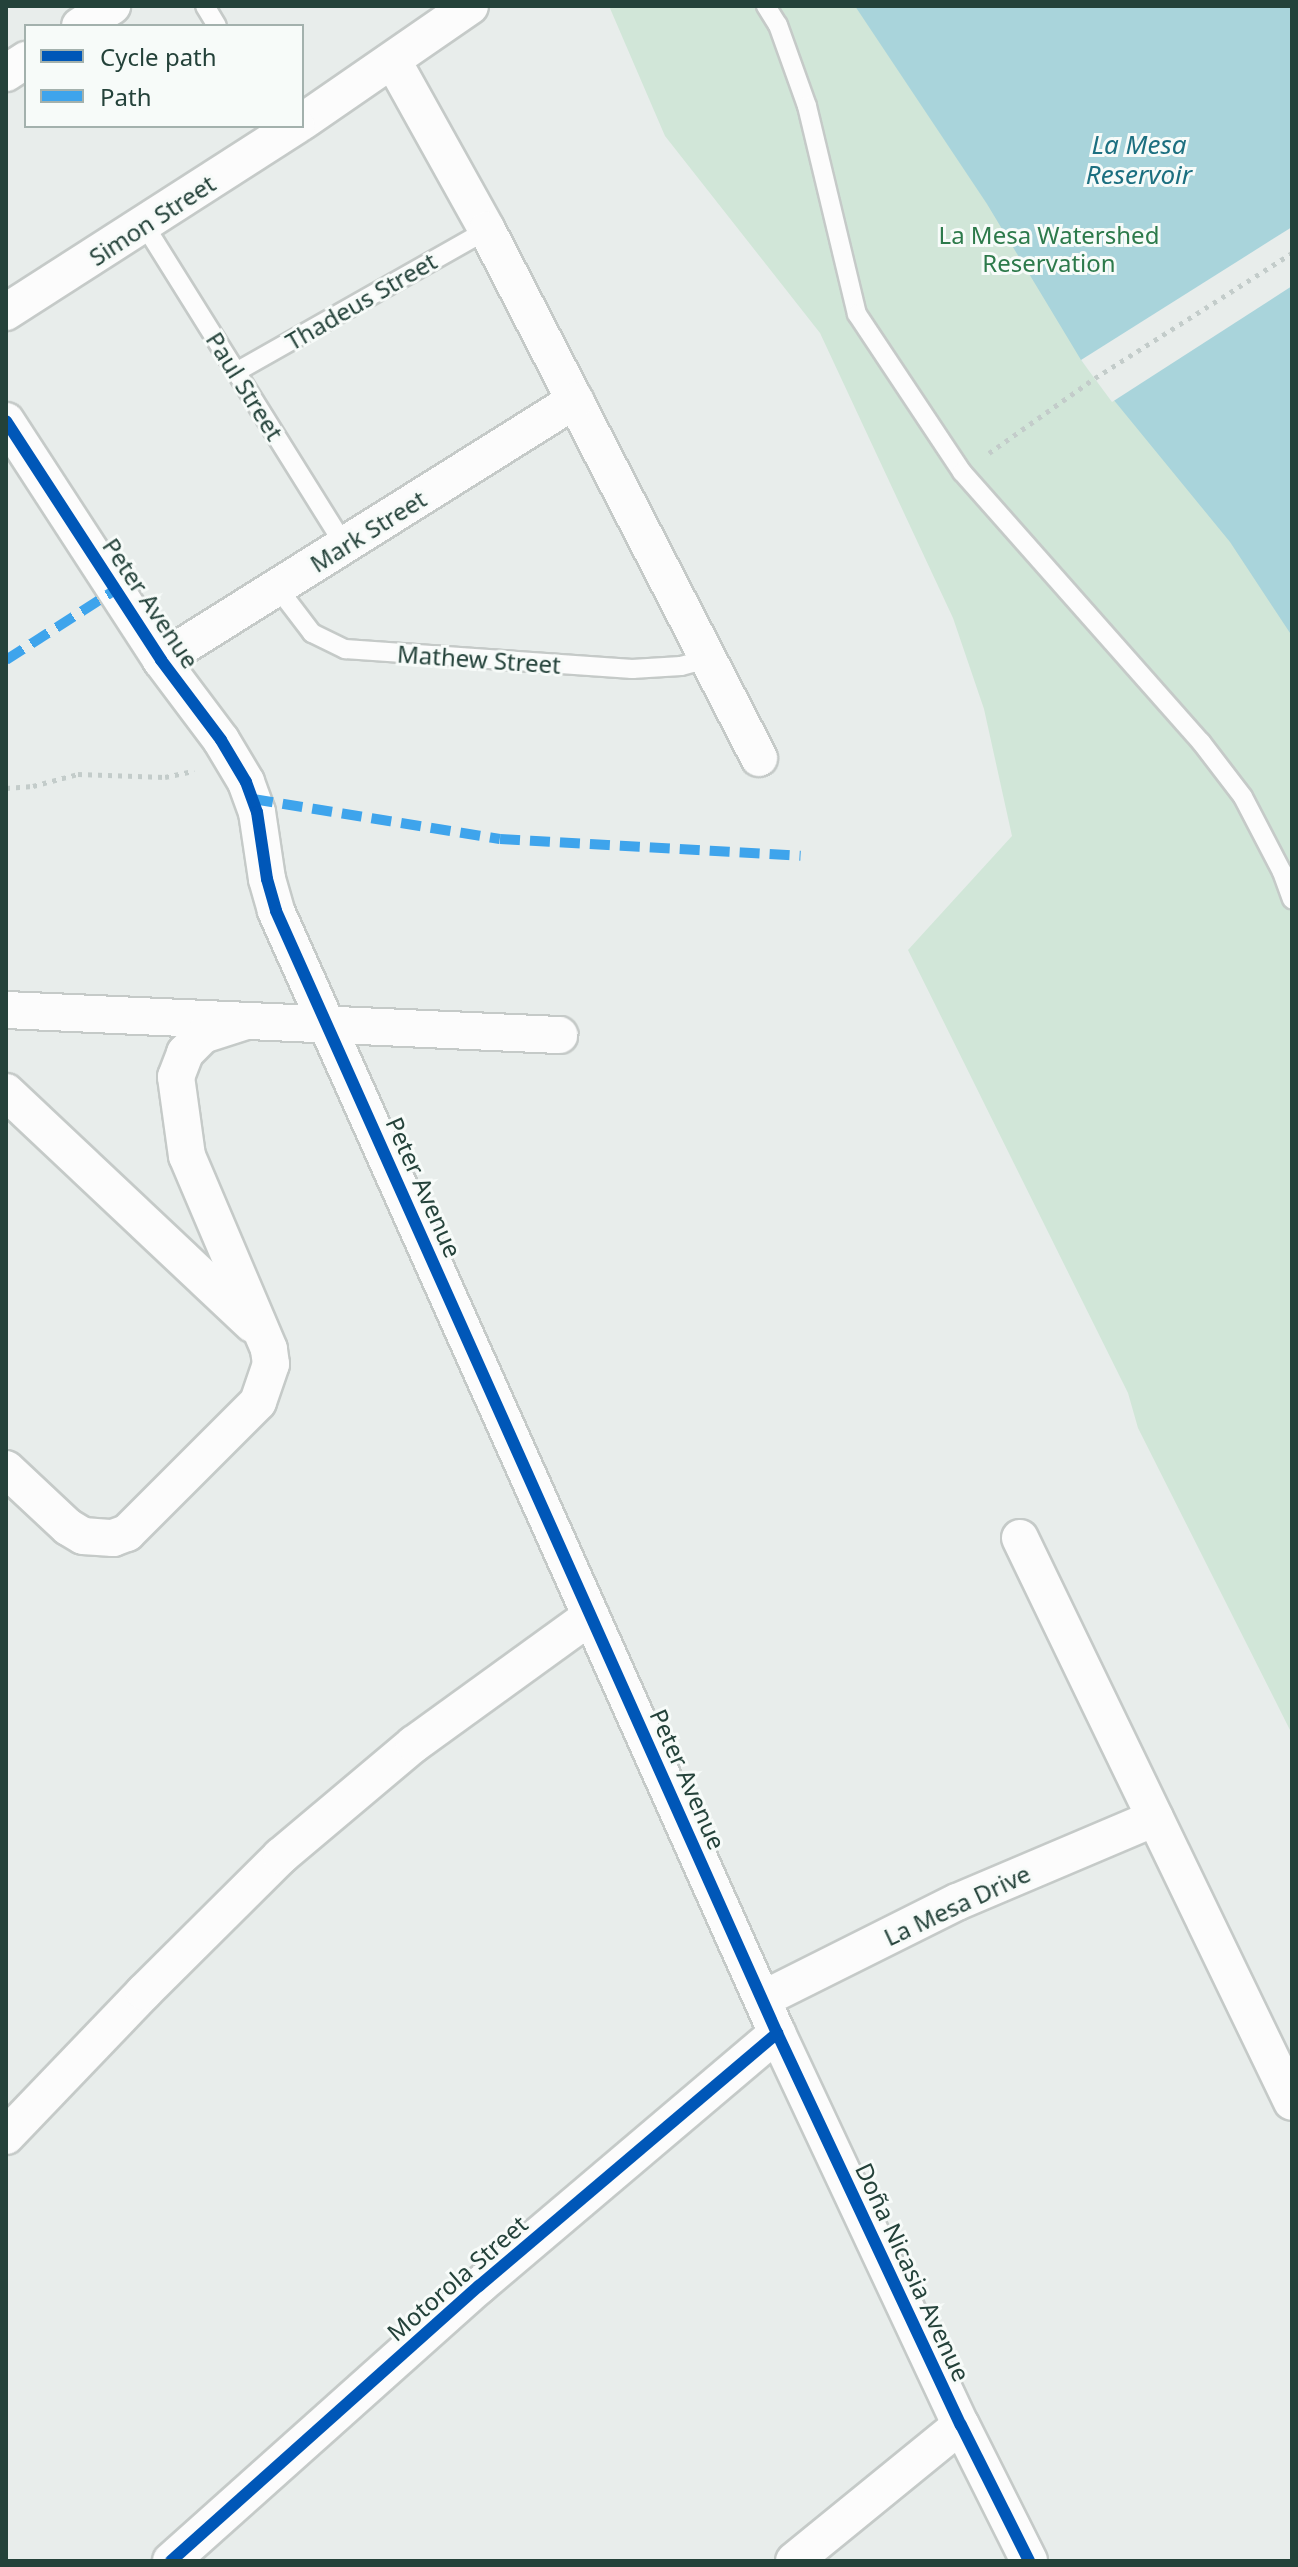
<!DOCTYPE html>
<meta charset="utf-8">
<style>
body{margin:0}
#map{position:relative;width:1298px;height:2567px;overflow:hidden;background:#e8edeb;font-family:"Noto Sans",sans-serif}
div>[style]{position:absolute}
.green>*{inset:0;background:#d1e6d8}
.water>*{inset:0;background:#a9d4db}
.pier>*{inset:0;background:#e8edeb}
.path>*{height:5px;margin-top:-2.5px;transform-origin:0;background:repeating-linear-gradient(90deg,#c3ccca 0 4px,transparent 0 10px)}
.roads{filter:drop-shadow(2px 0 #c5cac8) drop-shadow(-2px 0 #c5cac8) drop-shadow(0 2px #c5cac8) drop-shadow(0 -2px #c5cac8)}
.service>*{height:18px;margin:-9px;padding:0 9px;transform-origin:9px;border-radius:9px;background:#fcfcfc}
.minor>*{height:36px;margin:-18px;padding:0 18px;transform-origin:18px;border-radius:18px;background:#fcfcfc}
.quiet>*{height:10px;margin-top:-5px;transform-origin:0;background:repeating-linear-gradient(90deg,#3ea4ec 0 20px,transparent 0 30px)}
.cycleway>*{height:12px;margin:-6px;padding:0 6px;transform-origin:6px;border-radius:6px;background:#0057b8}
span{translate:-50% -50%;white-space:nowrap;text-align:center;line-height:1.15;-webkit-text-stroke:6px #f7fbf9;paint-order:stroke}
.street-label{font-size:24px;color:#24423a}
.park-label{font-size:24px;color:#2d7a4b}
.water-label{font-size:26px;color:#1c6f80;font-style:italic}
.frame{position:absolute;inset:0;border:8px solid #24423a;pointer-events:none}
.legend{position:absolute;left:24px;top:24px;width:280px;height:104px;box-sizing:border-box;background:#f7fbf9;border:2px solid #a3b1ad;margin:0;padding:10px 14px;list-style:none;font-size:24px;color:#24423a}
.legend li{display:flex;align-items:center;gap:16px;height:40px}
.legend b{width:40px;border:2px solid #a3b1ad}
</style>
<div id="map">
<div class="green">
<div style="clip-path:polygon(609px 6px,1292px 6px,1292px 1734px,1138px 1428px,1128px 1393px,908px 950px,1012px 836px,984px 709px,953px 618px,820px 333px,665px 136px)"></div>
</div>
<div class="water">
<div style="clip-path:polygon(855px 6px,1292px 6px,1292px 636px,1230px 542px,1081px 360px,987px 204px)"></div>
</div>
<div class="pier">
<div style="clip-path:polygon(1292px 227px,1292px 286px,1112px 402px,1081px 360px)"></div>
</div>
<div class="path">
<div style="left:989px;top:453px;width:130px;rotate:-35.3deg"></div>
<div style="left:1095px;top:378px;width:233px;rotate:-32.4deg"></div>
<div style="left:6px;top:788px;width:27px;rotate:-4deg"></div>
<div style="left:33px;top:786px;width:47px;rotate:-14.9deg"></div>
<div style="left:78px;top:774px;width:87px;rotate:2deg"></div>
<div style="left:165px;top:777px;width:30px;rotate:-12deg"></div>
</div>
<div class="roads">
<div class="service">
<div style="left:205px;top:6px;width:23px;rotate:59deg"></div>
<div style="left:766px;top:6px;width:22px;rotate:58deg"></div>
<div style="left:778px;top:25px;width:86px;rotate:70.3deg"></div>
<div style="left:807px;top:106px;width:214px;rotate:76.5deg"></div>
<div style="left:857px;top:314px;width:190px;rotate:56.4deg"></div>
<div style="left:962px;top:472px;width:361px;rotate:48.5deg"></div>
<div style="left:1201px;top:742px;width:69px;rotate:52.6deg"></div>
<div style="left:1243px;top:797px;width:85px;rotate:62.5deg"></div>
<div style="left:1282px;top:872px;width:29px;rotate:70deg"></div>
<div style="left:145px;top:226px;width:377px;rotate:58deg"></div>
<div style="left:236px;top:372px;width:288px;rotate:-29.5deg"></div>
<div style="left:277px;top:587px;width:58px;rotate:52.7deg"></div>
<div style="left:312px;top:633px;width:37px;rotate:26deg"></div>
<div style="left:345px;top:649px;width:288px;rotate:4deg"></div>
<div style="left:632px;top:669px;width:49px;rotate:-3.5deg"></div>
<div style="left:681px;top:666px;width:27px;rotate:-15deg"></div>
</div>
<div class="minor">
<div style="left:80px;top:26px;width:38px;rotate:-32deg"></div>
<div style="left:393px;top:61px;width:193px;rotate:60.9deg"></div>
<div style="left:487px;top:230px;width:594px;rotate:62.74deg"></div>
<div style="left:6px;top:73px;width:24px;rotate:-33deg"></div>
<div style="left:302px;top:122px;width:204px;rotate:-34.6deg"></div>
<div style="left:6px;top:312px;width:345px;rotate:-32.7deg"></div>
<div style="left:6px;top:421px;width:285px;rotate:57deg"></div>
<div style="left:161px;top:660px;width:100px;rotate:53.1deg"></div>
<div style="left:221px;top:740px;width:49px;rotate:59.2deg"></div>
<div style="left:246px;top:782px;width:32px;rotate:70deg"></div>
<div style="left:257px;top:812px;width:68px;rotate:81.5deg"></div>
<div style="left:267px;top:879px;width:33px;rotate:74deg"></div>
<div style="left:276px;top:911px;width:1229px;rotate:65.94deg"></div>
<div style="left:777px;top:2033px;width:433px;rotate:64.9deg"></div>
<div style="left:961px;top:2425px;width:152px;rotate:63.4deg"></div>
<div style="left:161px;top:660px;width:489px;rotate:-32.1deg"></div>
<div style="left:6px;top:1010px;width:554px;rotate:2.59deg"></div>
<div style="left:6px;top:1092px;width:338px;rotate:43.3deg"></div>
<div style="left:6px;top:1469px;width:85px;rotate:43.1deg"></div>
<div style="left:68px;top:1527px;width:17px;rotate:31deg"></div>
<div style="left:83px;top:1536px;width:30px;rotate:4deg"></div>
<div style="left:113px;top:1538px;width:15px;rotate:-20deg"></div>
<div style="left:127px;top:1533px;width:185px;rotate:-45deg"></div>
<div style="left:258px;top:1402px;width:40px;rotate:-71.1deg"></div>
<div style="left:271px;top:1364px;width:15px;rotate:-98deg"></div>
<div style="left:269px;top:1349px;width:210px;rotate:-113deg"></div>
<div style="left:187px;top:1156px;width:80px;rotate:-97.9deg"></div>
<div style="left:176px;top:1077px;width:26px;rotate:-69deg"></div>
<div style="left:185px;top:1053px;width:25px;rotate:-45deg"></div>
<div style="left:203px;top:1035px;width:45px;rotate:-18deg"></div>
<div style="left:1020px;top:1538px;width:626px;rotate:64.25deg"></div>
<div style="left:763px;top:1999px;width:217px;rotate:-26.6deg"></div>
<div style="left:957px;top:1902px;width:215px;rotate:-23deg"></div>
<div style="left:6px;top:2136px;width:199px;rotate:-46.2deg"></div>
<div style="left:144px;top:1992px;width:193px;rotate:-44.8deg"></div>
<div style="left:281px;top:1856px;width:174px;rotate:-40.1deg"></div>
<div style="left:414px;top:1744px;width:218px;rotate:-35.9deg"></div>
<div style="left:171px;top:2561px;width:413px;rotate:-41.8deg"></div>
<div style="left:479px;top:2286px;width:391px;rotate:-40.3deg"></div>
<div style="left:794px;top:2561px;width:215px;rotate:-39.2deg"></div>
</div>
</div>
<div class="quiet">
<div style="left:6px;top:660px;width:130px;rotate:-32.7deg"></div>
<div style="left:253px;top:799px;width:250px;rotate:9.2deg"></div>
<div style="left:500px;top:839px;width:301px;rotate:3.2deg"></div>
</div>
<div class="cycleway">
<div style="left:6px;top:421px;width:285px;rotate:57deg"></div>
<div style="left:161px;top:660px;width:100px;rotate:53.1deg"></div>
<div style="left:221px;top:740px;width:49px;rotate:59.2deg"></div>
<div style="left:246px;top:782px;width:32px;rotate:70deg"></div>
<div style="left:257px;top:812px;width:68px;rotate:81.5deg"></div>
<div style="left:267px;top:879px;width:33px;rotate:74deg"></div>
<div style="left:276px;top:911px;width:1229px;rotate:65.94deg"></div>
<div style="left:777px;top:2033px;width:433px;rotate:64.9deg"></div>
<div style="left:961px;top:2425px;width:152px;rotate:63.4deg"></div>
<div style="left:171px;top:2561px;width:413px;rotate:-41.8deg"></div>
<div style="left:479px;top:2286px;width:391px;rotate:-40.3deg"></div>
</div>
<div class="street-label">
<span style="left:152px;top:220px;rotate:-33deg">Simon Street</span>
<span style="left:361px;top:301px;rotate:-30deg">Thadeus Street</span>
<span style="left:245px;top:386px;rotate:58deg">Paul Street</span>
<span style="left:368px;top:531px;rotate:-32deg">Mark Street</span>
<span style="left:151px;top:603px;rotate:56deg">Peter Avenue</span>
<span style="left:479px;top:659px;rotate:4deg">Mathew Street</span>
<span style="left:424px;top:1187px;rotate:66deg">Peter Avenue</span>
<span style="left:688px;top:1779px;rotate:66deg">Peter Avenue</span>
<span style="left:957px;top:1905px;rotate:-25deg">La Mesa Drive</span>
<span style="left:913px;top:2272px;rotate:65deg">Doña Nicasia Avenue</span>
<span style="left:457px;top:2278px;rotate:-41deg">Motorola Street</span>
</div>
<div class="park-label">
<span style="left:1049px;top:249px">La Mesa Watershed<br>Reservation</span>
</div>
<div class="water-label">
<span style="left:1139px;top:160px">La Mesa<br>Reservoir</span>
</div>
<div class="frame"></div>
<ul class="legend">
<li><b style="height:10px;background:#0057b8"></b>Cycle path</li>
<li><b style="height:10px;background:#3ea4ec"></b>Path</li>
</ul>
</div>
